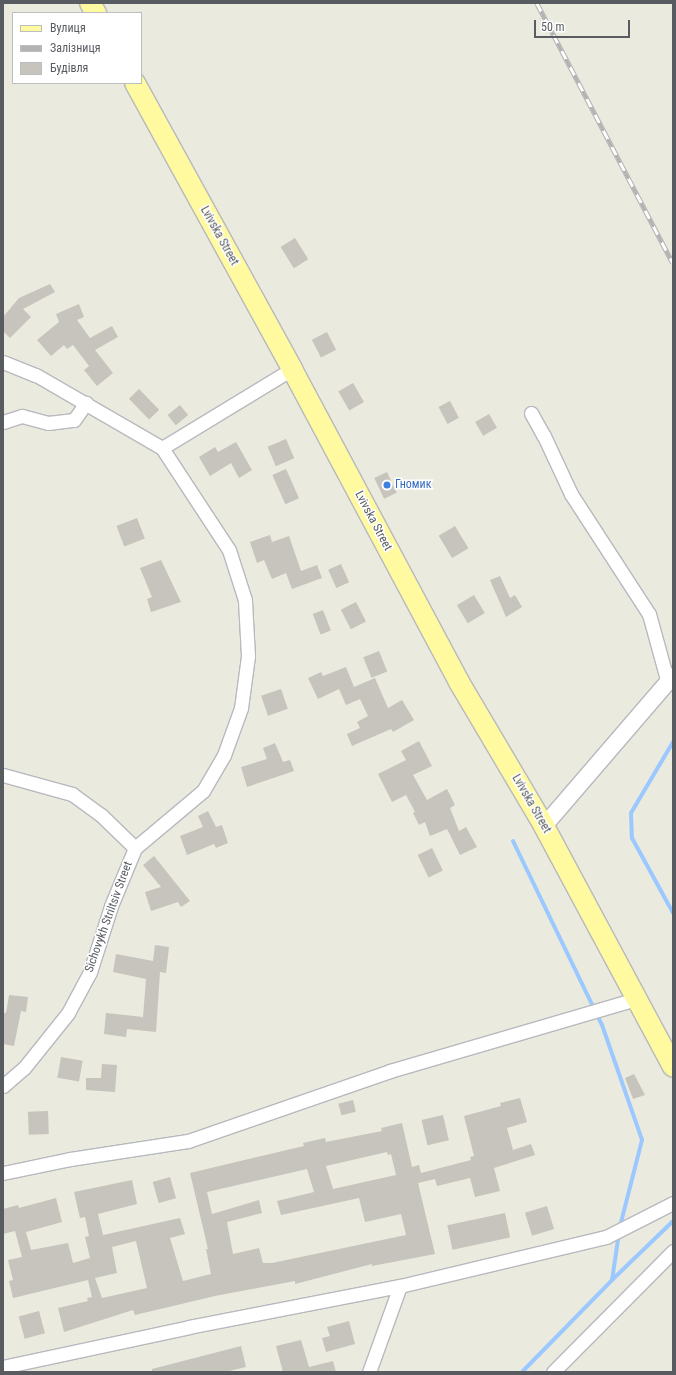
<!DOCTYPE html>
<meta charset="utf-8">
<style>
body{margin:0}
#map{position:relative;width:676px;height:1375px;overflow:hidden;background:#ebeade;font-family:"Roboto Condensed",sans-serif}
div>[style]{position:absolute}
.stream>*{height:4px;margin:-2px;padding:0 2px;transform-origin:2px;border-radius:2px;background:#9bc9ff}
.building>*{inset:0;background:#c6c4bc;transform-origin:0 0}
.roads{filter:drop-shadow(1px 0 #b7b9be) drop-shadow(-1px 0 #b7b9be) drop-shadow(0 1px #b7b9be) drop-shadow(0 -1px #b7b9be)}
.minor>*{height:13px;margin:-6.5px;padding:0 6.5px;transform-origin:6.5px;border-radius:6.5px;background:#fff}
.tertiary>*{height:16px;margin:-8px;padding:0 8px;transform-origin:8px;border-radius:8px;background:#fff}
.primary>*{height:20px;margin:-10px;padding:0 10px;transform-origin:10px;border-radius:10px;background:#fffaa0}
.rail>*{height:4.5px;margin-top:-2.25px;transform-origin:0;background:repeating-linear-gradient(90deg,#fff 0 9px,#b2b3b3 0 18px);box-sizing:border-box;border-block:1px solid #b2b3b3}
.dots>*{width:11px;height:11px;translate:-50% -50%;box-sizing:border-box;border:2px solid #fff;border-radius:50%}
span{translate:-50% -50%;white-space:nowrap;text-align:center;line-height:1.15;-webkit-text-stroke:3px #fff;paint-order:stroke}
.street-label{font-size:12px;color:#585b60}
.shop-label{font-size:12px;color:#366cbe}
.left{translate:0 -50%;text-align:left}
.frame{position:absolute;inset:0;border:4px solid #585b60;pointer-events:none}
.legend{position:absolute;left:12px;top:12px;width:130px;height:72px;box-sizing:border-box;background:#fff;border:1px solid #bcbdbf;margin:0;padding:5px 7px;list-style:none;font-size:12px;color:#585b60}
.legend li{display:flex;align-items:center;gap:8px;height:20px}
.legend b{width:20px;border:1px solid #bcbdbf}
.scale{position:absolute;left:534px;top:20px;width:96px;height:18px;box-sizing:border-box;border:2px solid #585b60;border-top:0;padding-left:5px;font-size:12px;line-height:14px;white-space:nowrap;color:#585b60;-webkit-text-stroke:3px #fff;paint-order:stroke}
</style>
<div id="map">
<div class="stream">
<div style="left:673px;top:742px;width:82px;rotate:120.6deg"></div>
<div style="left:631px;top:813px;width:25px;rotate:88deg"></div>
<div style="left:632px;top:838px;width:85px;rotate:61.3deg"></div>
<div style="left:513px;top:841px;width:204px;rotate:64.2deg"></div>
<div style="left:602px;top:1025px;width:122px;rotate:70.8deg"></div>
<div style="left:642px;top:1140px;width:89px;rotate:104.3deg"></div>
<div style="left:612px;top:1280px;width:85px;rotate:-44deg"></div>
<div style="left:522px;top:1372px;width:129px;rotate:-45.6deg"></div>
<div style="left:612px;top:1280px;width:48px;rotate:-81.5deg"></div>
</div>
<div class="building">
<div style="left:295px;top:238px;width:25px;height:17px;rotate:58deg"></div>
<div style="clip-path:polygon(50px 284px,55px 292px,23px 309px,31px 317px,10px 338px,3px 331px,3px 317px,19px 298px)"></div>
<div style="clip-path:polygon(79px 304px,84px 317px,77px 320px,90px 338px,112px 326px,118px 337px,95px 350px,113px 373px,97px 386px,84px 370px,89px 366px,73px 345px,67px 349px,64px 345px,51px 356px,37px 340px,59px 322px,56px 314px)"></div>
<div style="left:327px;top:332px;width:20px;height:17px;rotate:63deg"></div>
<div style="left:353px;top:383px;width:22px;height:17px;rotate:60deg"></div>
<div style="left:139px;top:389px;width:29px;height:14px;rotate:46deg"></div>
<div style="left:450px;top:401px;width:19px;height:13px;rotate:62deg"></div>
<div style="left:180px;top:405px;width:13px;height:16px;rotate:51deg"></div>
<div style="left:489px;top:414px;width:16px;height:16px;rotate:60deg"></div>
<div style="left:286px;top:439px;width:21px;height:20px;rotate:67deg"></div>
<div style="clip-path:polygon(236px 442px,252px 470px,239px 478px,231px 463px,210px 476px,199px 457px,215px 447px,218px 452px)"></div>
<div style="left:286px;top:469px;width:32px;height:15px;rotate:66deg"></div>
<div style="left:387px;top:472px;width:23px;height:14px;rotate:65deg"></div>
<div style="left:137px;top:518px;width:22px;height:22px;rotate:69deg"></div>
<div style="left:455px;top:526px;width:26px;height:19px;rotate:59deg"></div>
<div style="clip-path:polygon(270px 535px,272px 542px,289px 536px,301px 571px,317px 565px,322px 578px,292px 589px,286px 573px,272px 579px,264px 560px,257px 563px,250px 542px)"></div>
<div style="clip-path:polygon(161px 560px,181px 602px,151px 612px,147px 599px,152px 597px,140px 568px)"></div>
<div style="left:341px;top:564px;width:20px;height:14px;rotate:66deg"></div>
<div style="clip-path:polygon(500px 576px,510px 598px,515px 595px,522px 607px,506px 617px,490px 580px)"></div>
<div style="left:474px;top:595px;width:21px;height:20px;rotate:59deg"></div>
<div style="left:356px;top:602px;width:22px;height:17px;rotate:63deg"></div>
<div style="left:323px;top:610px;width:22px;height:11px;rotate:69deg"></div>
<div style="left:379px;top:651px;width:22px;height:17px;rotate:68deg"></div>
<div style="clip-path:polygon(346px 667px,354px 687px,375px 678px,388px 708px,402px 700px,414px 720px,393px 732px,391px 729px,352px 746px,347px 734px,360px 728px,357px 722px,368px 716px,360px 699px,346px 705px,339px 689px,318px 699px,308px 678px,321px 672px,323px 676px)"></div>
<div style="left:281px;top:689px;width:21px;height:21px;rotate:71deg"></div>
<div style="clip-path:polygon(419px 741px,432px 766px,413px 775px,427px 800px,447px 789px,455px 805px,450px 808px,459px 831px,466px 827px,477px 847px,460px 855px,447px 829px,430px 836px,425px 822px,419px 825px,413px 813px,415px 812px,406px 795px,392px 802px,378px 774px,406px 760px,401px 751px)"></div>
<div style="clip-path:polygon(275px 743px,283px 762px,290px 760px,294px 771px,247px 787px,241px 767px,267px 759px,263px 748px)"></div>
<div style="clip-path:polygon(208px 811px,216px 827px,222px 825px,228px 843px,216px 848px,214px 844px,187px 855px,180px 836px,203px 827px,198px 816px)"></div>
<div style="left:432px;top:848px;width:25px;height:16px;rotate:64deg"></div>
<div style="clip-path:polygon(154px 856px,190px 901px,181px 907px,178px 902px,151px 911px,145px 892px,161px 887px,143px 865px)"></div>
<div style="clip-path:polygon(155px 945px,169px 947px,166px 973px,160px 972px,156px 1032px,127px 1029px,126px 1037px,104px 1034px,106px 1013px,143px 1017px,146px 979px,113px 972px,116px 954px,153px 961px)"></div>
<div style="clip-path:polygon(9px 995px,28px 997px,26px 1012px,21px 1011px,14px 1046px,3px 1044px,3px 1013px,6px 1013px)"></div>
<div style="left:61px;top:1057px;width:22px;height:21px;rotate:10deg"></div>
<div style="clip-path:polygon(102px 1064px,117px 1065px,115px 1092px,86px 1090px,86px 1078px,101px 1078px)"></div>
<div style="clip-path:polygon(634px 1074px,645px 1095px,633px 1099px,625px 1078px)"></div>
<div style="clip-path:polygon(evenodd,520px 1098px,527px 1122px,507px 1128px,513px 1150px,531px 1144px,535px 1155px,494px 1168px,500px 1191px,475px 1197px,470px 1178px,437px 1186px,435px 1179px,418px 1183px,435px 1254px,372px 1266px,372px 1264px,295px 1284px,295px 1281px,215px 1296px,135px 1315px,133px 1310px,64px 1332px,58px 1308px,88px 1301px,87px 1298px,92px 1297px,88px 1280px,13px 1298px,9px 1281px,13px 1280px,8px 1260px,22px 1257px,15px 1231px,3px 1234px,3px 1209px,18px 1205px,19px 1208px,56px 1198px,62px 1222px,26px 1232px,31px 1250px,68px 1243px,73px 1263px,90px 1258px,85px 1237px,89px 1236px,85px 1217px,80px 1218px,74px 1192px,132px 1180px,137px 1204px,98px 1214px,103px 1235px,180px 1218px,185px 1234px,170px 1238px,183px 1281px,211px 1274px,206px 1249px,208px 1249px,190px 1173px,304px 1146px,303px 1143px,325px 1138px,326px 1142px,382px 1131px,381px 1128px,402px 1123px,412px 1167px,419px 1165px,421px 1173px,471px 1160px,470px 1157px,474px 1156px,464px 1116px,501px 1106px,500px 1103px,520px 1098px,387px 1152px,388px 1155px,391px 1154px,396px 1175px,333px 1189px,326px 1166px,387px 1152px,520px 1098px,307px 1169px,314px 1192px,277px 1201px,281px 1215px,359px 1198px,365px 1222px,401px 1214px,406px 1235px,272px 1263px,263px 1263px,259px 1248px,233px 1254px,227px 1222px,262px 1213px,259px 1200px,212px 1214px,207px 1192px,307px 1169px,520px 1098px,136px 1241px,147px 1288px,102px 1298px,95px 1278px,117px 1273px,112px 1247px,136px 1241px)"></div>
<div style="left:353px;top:1100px;width:12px;height:15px;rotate:76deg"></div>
<div style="left:48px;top:1111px;width:23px;height:20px;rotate:88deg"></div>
<div style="left:443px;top:1115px;width:26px;height:22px;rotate:77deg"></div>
<div style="left:170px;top:1177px;width:22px;height:18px;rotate:74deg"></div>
<div style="left:547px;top:1206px;width:24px;height:23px;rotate:73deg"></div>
<div style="left:505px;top:1213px;width:25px;height:59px;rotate:78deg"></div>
<div style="left:39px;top:1311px;width:23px;height:21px;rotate:75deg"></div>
<div style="clip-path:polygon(349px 1321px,355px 1344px,326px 1352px,322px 1338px,330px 1336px,327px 1327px)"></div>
<div style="clip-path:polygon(301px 1340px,309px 1367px,333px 1361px,336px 1372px,283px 1372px,276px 1346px)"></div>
<div style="clip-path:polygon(241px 1346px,246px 1367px,225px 1372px,152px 1372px,152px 1369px)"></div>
</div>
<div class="roads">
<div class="minor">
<div style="left:3px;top:362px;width:35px;rotate:22deg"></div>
<div style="left:36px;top:375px;width:146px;rotate:30.1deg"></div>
<div style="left:162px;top:448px;width:152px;rotate:-31.3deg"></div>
<div style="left:531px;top:413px;width:26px;rotate:61deg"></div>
<div style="left:544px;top:436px;width:64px;rotate:65deg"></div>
<div style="left:571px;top:494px;width:143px;rotate:57deg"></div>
<div style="left:649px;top:614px;width:72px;rotate:74.6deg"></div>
<div style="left:3px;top:422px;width:20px;rotate:-18deg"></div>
<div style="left:22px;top:416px;width:27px;rotate:15deg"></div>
<div style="left:48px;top:423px;width:26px;rotate:-7deg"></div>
<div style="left:74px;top:420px;width:21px;rotate:-55deg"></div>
<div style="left:3px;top:775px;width:72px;rotate:15.4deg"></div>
<div style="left:72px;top:794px;width:36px;rotate:36deg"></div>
<div style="left:101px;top:815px;width:47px;rotate:44.1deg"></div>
<div style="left:3px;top:1086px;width:28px;rotate:-41deg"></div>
<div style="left:24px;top:1068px;width:70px;rotate:-51.3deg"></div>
<div style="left:68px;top:1013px;width:47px;rotate:-61.8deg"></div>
<div style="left:90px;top:972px;width:69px;rotate:-72.3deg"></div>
<div style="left:111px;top:906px;width:63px;rotate:-67.5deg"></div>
<div style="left:135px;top:848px;width:89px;rotate:-40deg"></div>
<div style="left:203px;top:791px;width:42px;rotate:-59.7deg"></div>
<div style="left:224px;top:755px;width:50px;rotate:-70.1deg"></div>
<div style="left:241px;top:708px;width:52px;rotate:-82.3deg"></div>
<div style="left:248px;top:656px;width:56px;rotate:-93.1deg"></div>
<div style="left:245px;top:600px;width:52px;rotate:-107.7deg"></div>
<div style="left:229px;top:550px;width:122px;rotate:-123.3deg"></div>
<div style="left:3px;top:1173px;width:68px;rotate:-11.8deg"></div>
<div style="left:70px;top:1159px;width:119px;rotate:-8.7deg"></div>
<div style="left:188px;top:1141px;width:214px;rotate:-19.1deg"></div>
<div style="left:390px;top:1071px;width:256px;rotate:-16.3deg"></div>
<div style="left:3px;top:1367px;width:190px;rotate:-12.1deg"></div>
<div style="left:189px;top:1327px;width:215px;rotate:-11deg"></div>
<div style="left:400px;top:1286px;width:212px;rotate:-13.4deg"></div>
<div style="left:606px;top:1237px;width:75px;rotate:-26.9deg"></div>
<div style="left:369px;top:1372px;width:91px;rotate:-70.2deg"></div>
<div style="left:553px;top:1372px;width:170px;rotate:-45.2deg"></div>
</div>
<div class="tertiary">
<div style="left:544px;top:826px;width:198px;rotate:-49.3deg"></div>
</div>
<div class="primary">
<div style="left:90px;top:3px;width:12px;rotate:59deg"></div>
<div style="left:135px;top:83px;width:326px;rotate:61.2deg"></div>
<div style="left:292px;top:369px;width:355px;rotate:61.9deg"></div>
<div style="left:459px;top:682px;width:167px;rotate:59.4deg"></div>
<div style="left:544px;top:826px;width:273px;rotate:61.8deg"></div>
</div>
</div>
<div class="rail">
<div style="left:537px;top:3px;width:293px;rotate:62.4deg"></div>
</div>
<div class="dots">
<div style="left:387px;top:485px;background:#3f7fe0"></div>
</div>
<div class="street-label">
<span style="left:219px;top:236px;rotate:61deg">Lvivska Street</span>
<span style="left:373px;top:521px;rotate:62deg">Lvivska Street</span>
<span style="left:531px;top:804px;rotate:60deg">Lvivska Street</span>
<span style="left:109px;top:917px;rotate:-70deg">Sichovykh Striltsiv Street</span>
</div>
<div class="shop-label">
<span class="left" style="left:395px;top:485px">Гномик</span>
</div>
<div class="frame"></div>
<ul class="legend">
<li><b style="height:5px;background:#fffaa0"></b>Вулиця</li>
<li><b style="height:5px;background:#b2b3b3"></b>Залізниця</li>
<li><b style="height:11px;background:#c6c4bc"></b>Будівля</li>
</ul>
<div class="scale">50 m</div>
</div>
